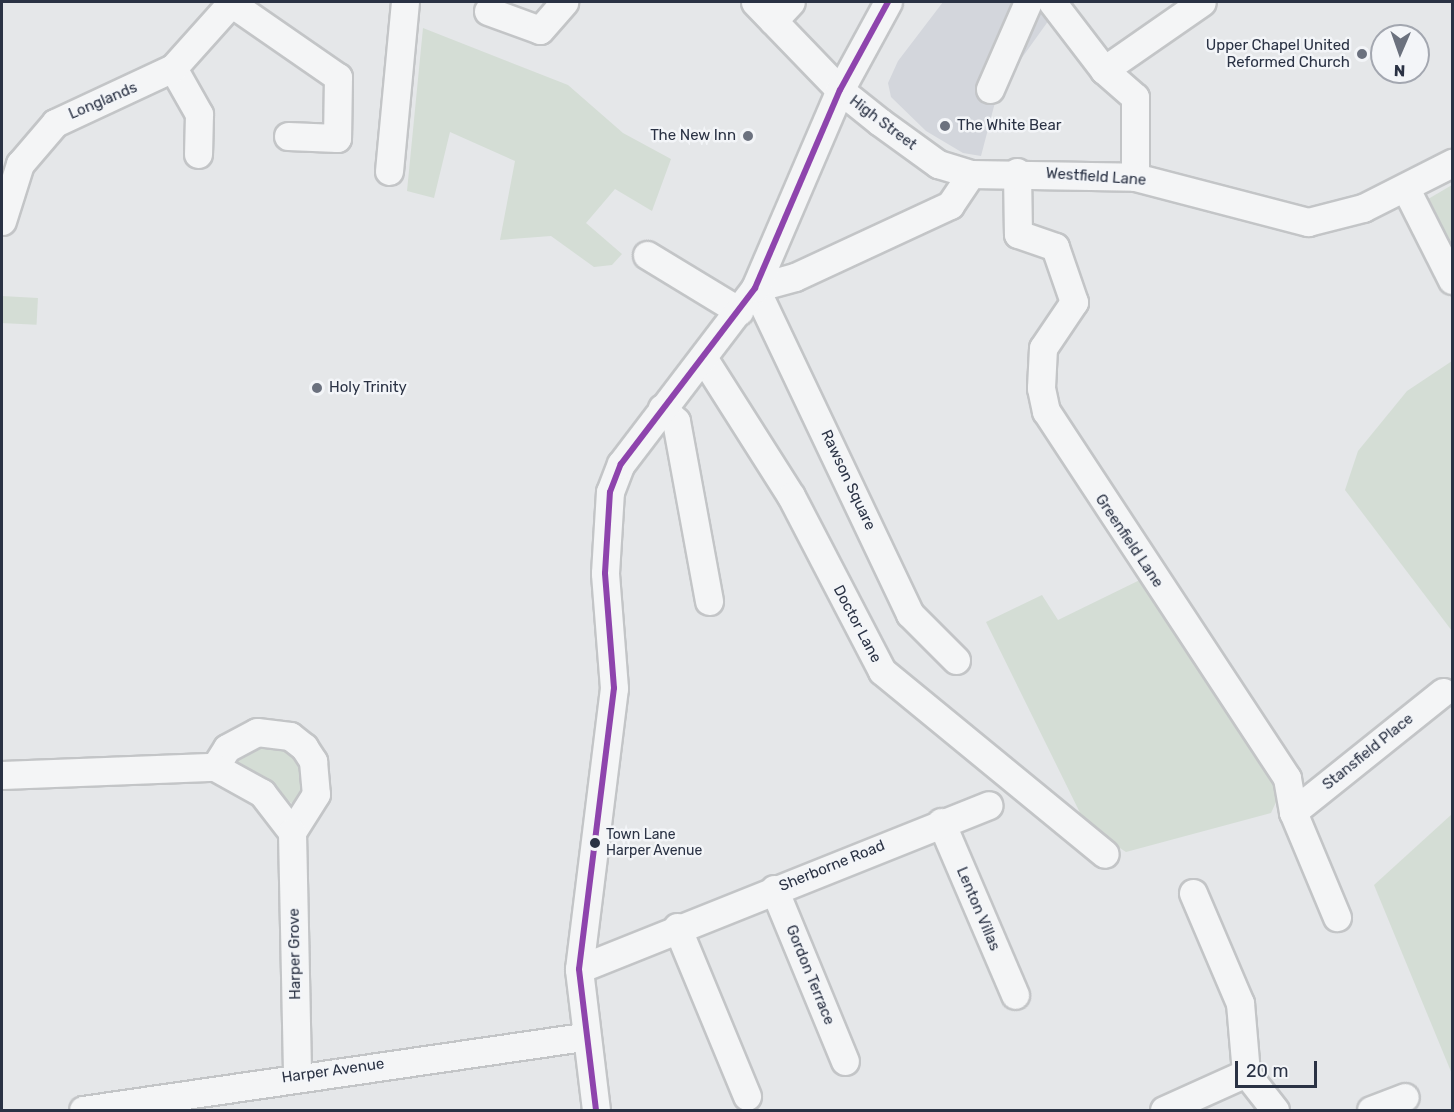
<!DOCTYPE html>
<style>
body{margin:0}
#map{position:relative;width:1454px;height:1112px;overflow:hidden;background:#e5e7e9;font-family:Rubik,sans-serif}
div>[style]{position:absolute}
.built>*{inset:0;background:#d3d6dc}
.green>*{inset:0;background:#d4ddd5;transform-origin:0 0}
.roads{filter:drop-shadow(2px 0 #c3c5c7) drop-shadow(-2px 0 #c3c5c7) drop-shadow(0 2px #c3c5c7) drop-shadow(0 -2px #c3c5c7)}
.minor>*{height:27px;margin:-13.5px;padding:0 13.5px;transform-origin:13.5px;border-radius:13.5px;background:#f4f5f6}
.bus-1>*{height:6px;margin:-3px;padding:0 3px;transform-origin:3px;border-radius:3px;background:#8e44ad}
.dots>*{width:16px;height:16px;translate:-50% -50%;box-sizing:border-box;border:3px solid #f3f5f8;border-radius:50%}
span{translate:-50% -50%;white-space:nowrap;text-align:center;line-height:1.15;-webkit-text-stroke:5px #f3f5f8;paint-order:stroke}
.bus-label{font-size:14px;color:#2a3244}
.left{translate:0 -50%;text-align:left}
.poi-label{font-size:15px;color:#2a3244}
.right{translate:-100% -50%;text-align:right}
.street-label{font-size:15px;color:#2a3244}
.frame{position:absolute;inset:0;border:3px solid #2a3244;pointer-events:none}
.north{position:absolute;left:1370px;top:24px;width:60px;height:60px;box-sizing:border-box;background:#f3f5f8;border:2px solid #a3a7b0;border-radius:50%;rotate:182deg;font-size:16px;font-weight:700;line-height:24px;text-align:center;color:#2a3244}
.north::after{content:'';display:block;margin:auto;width:21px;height:27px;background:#6b717e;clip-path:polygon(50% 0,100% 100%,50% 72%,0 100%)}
.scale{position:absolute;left:1235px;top:1061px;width:82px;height:27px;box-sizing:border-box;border:3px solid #2a3244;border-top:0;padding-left:8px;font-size:18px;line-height:21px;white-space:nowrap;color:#2a3244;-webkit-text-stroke:4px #f3f5f8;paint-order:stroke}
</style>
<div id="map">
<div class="built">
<div style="clip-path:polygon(943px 2px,1027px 2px,1049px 20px,998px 91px,981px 156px,963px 153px,926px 131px,891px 97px,888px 83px,898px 61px)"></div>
</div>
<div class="green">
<div style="clip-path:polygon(423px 28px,568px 85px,623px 133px,671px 159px,652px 211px,615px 189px,586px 223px,622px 254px,612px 265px,594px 267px,551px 236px,500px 240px,515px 161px,450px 132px,434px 198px,407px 191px)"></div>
<div style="clip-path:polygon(1452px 185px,1452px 261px,1423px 202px)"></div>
<div style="left:2px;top:296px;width:36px;height:27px;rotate:3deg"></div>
<div style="clip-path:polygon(1452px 361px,1452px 631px,1345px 490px,1358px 451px,1407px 391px)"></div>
<div style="clip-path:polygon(1146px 577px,1283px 787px,1271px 813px,1126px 852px,1087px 827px,986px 622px,1042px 595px,1058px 620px)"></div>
<div style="clip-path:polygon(249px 744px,289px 745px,310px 779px,297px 807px,236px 764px,236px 757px)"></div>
<div style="clip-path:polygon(1452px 814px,1452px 1074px,1374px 885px)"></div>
</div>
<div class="roads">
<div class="minor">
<div style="left:755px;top:2px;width:122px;rotate:46deg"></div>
<div style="left:840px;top:90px;width:51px;rotate:38.7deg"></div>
<div style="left:880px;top:122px;width:72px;rotate:35.9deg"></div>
<div style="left:938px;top:164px;width:34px;rotate:17deg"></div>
<div style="left:1052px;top:2px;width:86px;rotate:52.6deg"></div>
<div style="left:1104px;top:70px;width:41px;rotate:41.1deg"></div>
<div style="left:1135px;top:97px;width:80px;rotate:90deg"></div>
<div style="left:231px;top:3px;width:130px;rotate:34.7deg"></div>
<div style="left:338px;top:77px;width:61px;rotate:90.9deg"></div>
<div style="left:337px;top:138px;width:49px;rotate:-177.7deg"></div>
<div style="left:488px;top:11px;width:55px;rotate:20.1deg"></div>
<div style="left:540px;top:30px;width:37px;rotate:-49deg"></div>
<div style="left:773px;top:21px;width:26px;rotate:-47deg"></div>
<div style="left:173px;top:68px;width:53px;rotate:60.5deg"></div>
<div style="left:199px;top:114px;width:40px;rotate:91.4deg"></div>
<div style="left:1104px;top:70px;width:119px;rotate:-34.8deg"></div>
<div style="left:990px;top:89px;width:95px;rotate:-66.4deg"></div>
<div style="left:389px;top:171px;width:170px;rotate:-84.6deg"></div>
<div style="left:1017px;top:172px;width:62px;rotate:89.1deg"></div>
<div style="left:1018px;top:234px;width:39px;rotate:19deg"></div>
<div style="left:1055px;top:247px;width:58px;rotate:70.9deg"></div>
<div style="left:1074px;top:302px;width:55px;rotate:124deg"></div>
<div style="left:1043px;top:348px;width:40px;rotate:92.9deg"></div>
<div style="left:1041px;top:388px;width:24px;rotate:78deg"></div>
<div style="left:1046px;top:411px;width:439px;rotate:56.7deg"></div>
<div style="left:1287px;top:778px;width:35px;rotate:80deg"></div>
<div style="left:1293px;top:812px;width:114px;rotate:67.3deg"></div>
<div style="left:1406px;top:189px;width:102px;rotate:63.2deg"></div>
<div style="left:2px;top:221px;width:60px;rotate:-72.5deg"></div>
<div style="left:20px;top:164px;width:54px;rotate:-49.5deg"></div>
<div style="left:55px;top:123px;width:130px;rotate:-25deg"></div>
<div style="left:173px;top:68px;width:89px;rotate:-48.2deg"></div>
<div style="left:647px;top:255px;width:108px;rotate:31.3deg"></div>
<div style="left:704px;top:359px;width:162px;rotate:57.6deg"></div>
<div style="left:791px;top:496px;width:197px;rotate:62.5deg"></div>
<div style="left:882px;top:671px;width:288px;rotate:39.4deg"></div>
<div style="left:662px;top:408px;width:19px;rotate:43deg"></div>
<div style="left:676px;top:421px;width:183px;rotate:79.6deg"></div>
<div style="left:956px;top:660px;width:65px;rotate:-135deg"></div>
<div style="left:910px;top:614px;width:361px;rotate:-115.4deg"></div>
<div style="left:755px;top:288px;width:41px;rotate:-15.4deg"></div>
<div style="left:795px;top:277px;width:171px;rotate:-24.9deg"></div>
<div style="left:950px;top:205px;width:37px;rotate:-56deg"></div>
<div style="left:971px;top:174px;width:164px;rotate:1deg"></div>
<div style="left:1135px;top:177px;width:179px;rotate:14.6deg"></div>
<div style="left:1308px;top:222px;width:57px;rotate:-14.3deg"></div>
<div style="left:1363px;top:208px;width:100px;rotate:-26.8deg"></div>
<div style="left:215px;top:767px;width:22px;rotate:-58deg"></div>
<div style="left:227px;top:748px;width:34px;rotate:-28deg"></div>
<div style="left:257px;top:732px;width:33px;rotate:7deg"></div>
<div style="left:290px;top:736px;width:18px;rotate:38deg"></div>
<div style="left:304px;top:747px;width:17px;rotate:57deg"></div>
<div style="left:313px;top:761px;width:33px;rotate:85deg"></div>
<div style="left:316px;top:794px;width:45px;rotate:122.3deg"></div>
<div style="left:2px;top:775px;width:213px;rotate:-2.2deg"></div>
<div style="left:215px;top:767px;width:54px;rotate:29deg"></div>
<div style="left:262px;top:793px;width:49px;rotate:52.4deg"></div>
<div style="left:292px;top:832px;width:244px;rotate:88.8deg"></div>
<div style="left:1293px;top:812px;width:192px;rotate:-38.7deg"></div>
<div style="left:941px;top:822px;width:188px;rotate:66.8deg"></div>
<div style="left:774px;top:889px;width:186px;rotate:67.6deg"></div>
<div style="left:1193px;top:893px;width:120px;rotate:66.9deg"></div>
<div style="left:1240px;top:1003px;width:70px;rotate:85.1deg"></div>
<div style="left:1246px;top:1073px;width:47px;rotate:51.9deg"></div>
<div style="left:677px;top:927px;width:183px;rotate:67.5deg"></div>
<div style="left:579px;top:969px;width:441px;rotate:-21.8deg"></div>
<div style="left:83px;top:1110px;width:505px;rotate:-8.31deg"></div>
<div style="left:596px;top:1110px;width:142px;rotate:-96.9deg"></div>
<div style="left:579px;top:969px;width:283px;rotate:-82.9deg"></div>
<div style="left:614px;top:688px;width:115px;rotate:-94.5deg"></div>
<div style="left:605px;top:573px;width:81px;rotate:-86.5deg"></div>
<div style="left:610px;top:492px;width:30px;rotate:-69deg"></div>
<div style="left:621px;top:464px;width:221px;rotate:-52.7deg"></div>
<div style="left:755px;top:288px;width:215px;rotate:-66.8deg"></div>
<div style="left:840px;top:90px;width:100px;rotate:-61.4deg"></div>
<div style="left:1164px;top:1110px;width:90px;rotate:-24.3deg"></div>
<div style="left:1371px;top:1110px;width:36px;rotate:-21deg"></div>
</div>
</div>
<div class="bus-1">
<div style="left:596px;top:1110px;width:142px;rotate:-96.9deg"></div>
<div style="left:579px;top:969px;width:283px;rotate:-82.9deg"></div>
<div style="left:614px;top:688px;width:115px;rotate:-94.5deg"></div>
<div style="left:605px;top:573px;width:81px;rotate:-86.5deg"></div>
<div style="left:610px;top:492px;width:30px;rotate:-69deg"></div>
<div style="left:621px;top:464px;width:221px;rotate:-52.7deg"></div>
<div style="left:755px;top:288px;width:215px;rotate:-66.8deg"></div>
<div style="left:840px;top:90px;width:100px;rotate:-61.4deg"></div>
</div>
<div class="dots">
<div style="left:1362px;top:54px;background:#6b717e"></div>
<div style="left:945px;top:126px;background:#6b717e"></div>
<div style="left:748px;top:136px;background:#6b717e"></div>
<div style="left:317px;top:388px;background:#6b717e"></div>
<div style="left:595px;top:843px;background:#2a3244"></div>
</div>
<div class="bus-label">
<span class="left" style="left:606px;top:843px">Town Lane<br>Harper Avenue</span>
</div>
<div class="poi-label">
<span class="right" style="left:1350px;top:54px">Upper Chapel United<br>Reformed Church</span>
<span class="left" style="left:957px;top:126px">The White Bear</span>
<span class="right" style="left:736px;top:136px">The New Inn</span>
<span class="left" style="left:329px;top:388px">Holy Trinity</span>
</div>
<div class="street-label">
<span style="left:103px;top:101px;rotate:-23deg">Longlands</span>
<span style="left:883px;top:123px;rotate:37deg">High Street</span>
<span style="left:1096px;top:177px;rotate:4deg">Westfield Lane</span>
<span style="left:848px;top:480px;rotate:65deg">Rawson Square</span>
<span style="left:1129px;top:541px;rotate:56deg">Greenfield Lane</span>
<span style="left:857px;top:624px;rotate:62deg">Doctor Lane</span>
<span style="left:1368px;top:752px;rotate:-39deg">Stansfield Place</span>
<span style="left:832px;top:866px;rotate:-22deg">Sherborne Road</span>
<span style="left:978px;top:909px;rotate:67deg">Lenton Villas</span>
<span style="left:295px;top:954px;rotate:-91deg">Harper Grove</span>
<span style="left:810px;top:975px;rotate:68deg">Gordon Terrace</span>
<span style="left:333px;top:1071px;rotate:-8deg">Harper Avenue</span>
</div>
<div class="frame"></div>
<div class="north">N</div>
<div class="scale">20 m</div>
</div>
